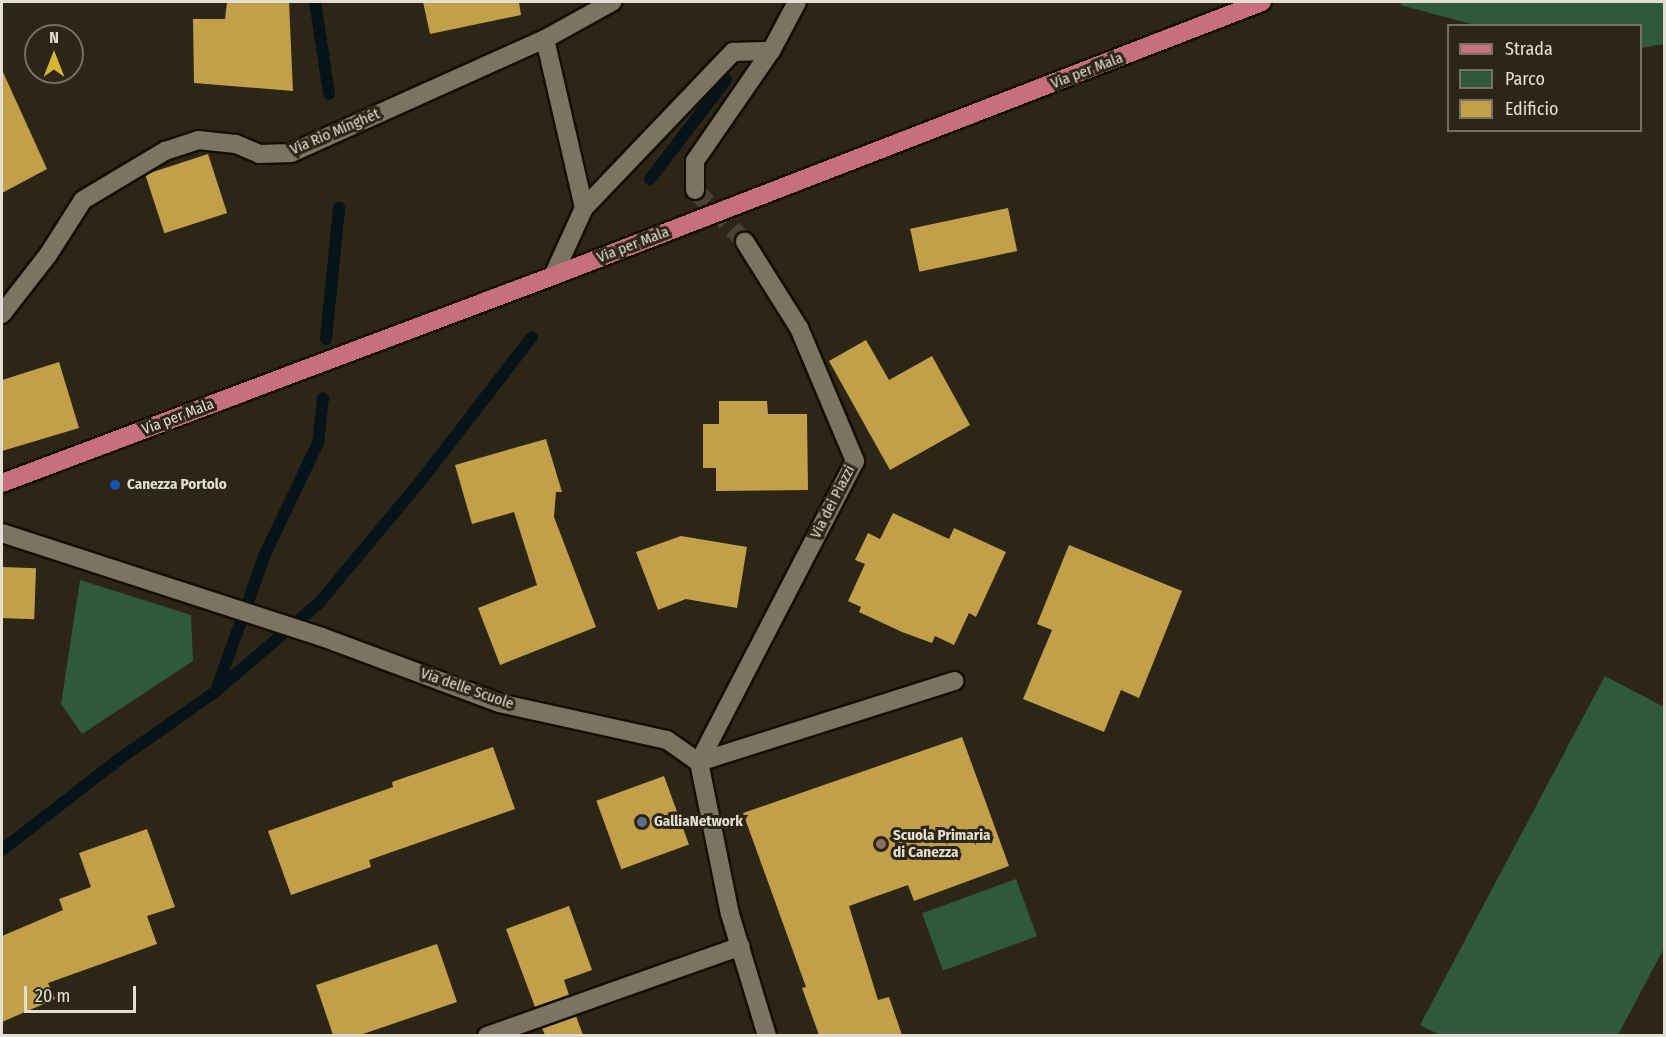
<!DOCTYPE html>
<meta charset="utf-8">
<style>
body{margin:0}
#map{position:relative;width:1666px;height:1037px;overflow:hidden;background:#2d2616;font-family:"Fira Sans Condensed",sans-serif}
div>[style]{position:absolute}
.green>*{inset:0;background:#2e593b;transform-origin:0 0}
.stream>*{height:12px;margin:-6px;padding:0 6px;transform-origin:6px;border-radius:6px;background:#061419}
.building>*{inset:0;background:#c29f49;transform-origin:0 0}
.minor-tunnel>*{height:18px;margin-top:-9px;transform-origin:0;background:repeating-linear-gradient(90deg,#484232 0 18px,transparent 0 27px)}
.roads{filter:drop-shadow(2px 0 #150f02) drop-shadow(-2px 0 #150f02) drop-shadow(0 2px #150f02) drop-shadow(0 -2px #150f02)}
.minor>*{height:18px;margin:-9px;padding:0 9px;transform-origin:9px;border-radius:9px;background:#7c7462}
.major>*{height:18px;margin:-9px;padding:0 9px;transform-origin:9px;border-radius:9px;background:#c76f7d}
.dots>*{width:16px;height:16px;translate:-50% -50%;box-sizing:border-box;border:3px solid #2d2616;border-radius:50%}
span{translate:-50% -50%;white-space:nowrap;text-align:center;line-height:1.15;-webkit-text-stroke:6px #2d2616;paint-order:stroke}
.street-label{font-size:15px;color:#e3ded4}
.poi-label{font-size:15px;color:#e3ded4;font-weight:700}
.left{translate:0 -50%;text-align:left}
.frame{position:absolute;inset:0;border:3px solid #e3ded4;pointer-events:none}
.legend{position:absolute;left:1447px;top:24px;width:195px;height:108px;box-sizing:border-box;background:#2d2616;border:2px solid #767062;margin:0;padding:8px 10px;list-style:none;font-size:18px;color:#e3ded4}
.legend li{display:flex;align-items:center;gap:12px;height:30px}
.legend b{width:30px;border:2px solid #767062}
.north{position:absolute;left:24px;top:24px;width:60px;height:60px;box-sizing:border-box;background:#2d2616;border:2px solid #767062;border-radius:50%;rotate:0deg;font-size:16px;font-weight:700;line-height:24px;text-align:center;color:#e3ded4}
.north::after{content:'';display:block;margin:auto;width:21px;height:27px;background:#d5b534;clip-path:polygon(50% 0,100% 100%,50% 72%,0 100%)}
.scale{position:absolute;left:24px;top:986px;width:112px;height:27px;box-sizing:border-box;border:3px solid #e3ded4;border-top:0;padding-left:8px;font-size:18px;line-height:21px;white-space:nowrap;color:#e3ded4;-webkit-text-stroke:4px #2d2616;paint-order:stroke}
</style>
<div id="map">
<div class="green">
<div style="clip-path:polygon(1402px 2px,1664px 2px,1664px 44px,1641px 48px,1640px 26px,1475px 25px,1400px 5px)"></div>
<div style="clip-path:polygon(80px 580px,191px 615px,193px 661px,82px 734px,61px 704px)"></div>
<div style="clip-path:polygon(1605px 676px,1664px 707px,1664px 948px,1618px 1035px,1440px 1035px,1420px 1025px)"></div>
<div style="left:1016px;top:879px;width:61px;height:100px;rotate:70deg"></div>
</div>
<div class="stream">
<div style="left:315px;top:2px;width:93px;rotate:81.3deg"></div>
<div style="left:650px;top:179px;width:125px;rotate:-52.5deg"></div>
<div style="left:326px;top:339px;width:132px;rotate:-84.3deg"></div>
<div style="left:216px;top:691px;width:145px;rotate:-70.3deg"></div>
<div style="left:265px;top:554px;width:123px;rotate:-64.5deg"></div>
<div style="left:318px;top:443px;width:45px;rotate:-83.7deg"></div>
<div style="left:2px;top:850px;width:147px;rotate:-37.8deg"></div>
<div style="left:118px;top:760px;width:118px;rotate:-35deg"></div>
<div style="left:215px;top:692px;width:137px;rotate:-40.6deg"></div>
<div style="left:319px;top:603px;width:163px;rotate:-50.2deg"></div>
<div style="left:423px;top:478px;width:178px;rotate:-52.3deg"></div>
</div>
<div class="building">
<div style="clip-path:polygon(227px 2px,289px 2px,293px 91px,194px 83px,193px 19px,225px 19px)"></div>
<div style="clip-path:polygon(423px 2px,519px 2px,521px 15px,430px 34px)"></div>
<div style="clip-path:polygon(2px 70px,47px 169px,2px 193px)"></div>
<div style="left:208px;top:154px;width:62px;height:66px;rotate:72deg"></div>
<div style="left:1008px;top:208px;width:44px;height:100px;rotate:78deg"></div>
<div style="clip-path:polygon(866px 340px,889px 380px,932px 356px,970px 425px,890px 470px,829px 361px)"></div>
<div style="clip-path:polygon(59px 362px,79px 428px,2px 451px,2px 380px)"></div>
<div style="clip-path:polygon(719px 401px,767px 401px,768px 414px,807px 414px,808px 490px,716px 491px,716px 468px,703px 468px,703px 424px,719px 424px)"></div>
<div style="clip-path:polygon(546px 439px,562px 492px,556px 492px,554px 517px,596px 627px,500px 665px,478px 608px,537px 585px,514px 512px,472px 524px,455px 465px)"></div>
<div style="clip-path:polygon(893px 513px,949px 539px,954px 528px,1006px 552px,976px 617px,969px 613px,954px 645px,935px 636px,932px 643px,902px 632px,859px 612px,861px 607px,848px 601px,865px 564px,855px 560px,868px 533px,880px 539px)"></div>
<div style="clip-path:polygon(681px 536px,747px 547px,737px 608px,686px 599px,658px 610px,636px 552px)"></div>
<div style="clip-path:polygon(1069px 545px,1182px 591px,1139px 698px,1121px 690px,1104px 732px,1023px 699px,1052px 630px,1037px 624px)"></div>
<div style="left:2px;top:567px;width:34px;height:51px;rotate:2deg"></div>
<div style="clip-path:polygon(962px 737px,1009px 866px,914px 901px,908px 885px,849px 906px,878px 1000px,889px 997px,902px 1035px,819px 1035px,802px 988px,806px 987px,743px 813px)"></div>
<div style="clip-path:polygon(493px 747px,515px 809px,369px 860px,371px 867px,291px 895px,268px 831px,393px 787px,392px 782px)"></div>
<div style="left:664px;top:776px;width:73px;height:72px;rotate:70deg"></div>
<div style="clip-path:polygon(147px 829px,175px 907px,147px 916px,157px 944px,48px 983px,55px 999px,2px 1022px,2px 936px,63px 910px,59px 899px,91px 887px,79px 853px)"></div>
<div style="clip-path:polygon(569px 906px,592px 970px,564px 980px,569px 995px,535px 1007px,506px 929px)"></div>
<div style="clip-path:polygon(437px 944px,457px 1002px,360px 1035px,333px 1035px,316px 985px)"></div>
<div style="clip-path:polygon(576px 1016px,583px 1035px,545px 1035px,542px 1028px)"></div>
</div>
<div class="minor-tunnel">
<div style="left:695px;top:190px;width:72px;rotate:46.1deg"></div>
</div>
<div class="roads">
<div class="minor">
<div style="left:545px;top:39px;width:173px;rotate:77deg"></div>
<div style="left:584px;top:208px;width:75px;rotate:114.5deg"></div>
<div style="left:695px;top:190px;width:29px;rotate:-90deg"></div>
<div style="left:695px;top:161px;width:134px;rotate:-55.4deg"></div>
<div style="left:584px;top:208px;width:216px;rotate:-46.3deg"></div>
<div style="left:733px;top:52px;width:38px;rotate:-2deg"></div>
<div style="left:771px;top:51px;width:55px;rotate:-62deg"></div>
<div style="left:2px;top:314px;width:75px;rotate:-52.1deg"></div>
<div style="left:48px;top:255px;width:65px;rotate:-57.5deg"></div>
<div style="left:83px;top:200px;width:96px;rotate:-30.9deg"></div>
<div style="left:165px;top:151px;width:35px;rotate:-18deg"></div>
<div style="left:198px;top:140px;width:38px;rotate:6deg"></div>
<div style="left:236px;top:144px;width:25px;rotate:23deg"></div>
<div style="left:259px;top:154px;width:32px;rotate:-2deg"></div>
<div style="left:291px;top:153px;width:278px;rotate:-24.2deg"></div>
<div style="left:545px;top:39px;width:77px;rotate:-28.9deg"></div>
<div style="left:2px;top:533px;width:336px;rotate:18deg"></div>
<div style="left:322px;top:637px;width:189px;rotate:20.4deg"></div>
<div style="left:499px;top:703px;width:172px;rotate:12.4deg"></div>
<div style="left:667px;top:740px;width:39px;rotate:35deg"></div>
<div style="left:699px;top:762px;width:155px;rotate:78.5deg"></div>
<div style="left:730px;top:914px;width:127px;rotate:73.1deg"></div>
<div style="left:699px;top:762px;width:339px;rotate:-62.6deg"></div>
<div style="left:855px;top:461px;width:144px;rotate:-112.8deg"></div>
<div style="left:799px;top:328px;width:102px;rotate:-122.1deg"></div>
<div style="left:699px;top:762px;width:268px;rotate:-17.6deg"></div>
<div style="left:487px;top:1036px;width:269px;rotate:-19.5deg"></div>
</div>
<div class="major">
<div style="left:2px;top:483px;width:589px;rotate:-20.59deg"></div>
<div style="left:553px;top:276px;width:760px;rotate:-21.13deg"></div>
</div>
</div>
<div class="dots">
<div style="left:115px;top:485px;background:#1a4fb4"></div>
<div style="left:642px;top:822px;background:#5c6f8a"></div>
<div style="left:881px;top:844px;background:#8d6e63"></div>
</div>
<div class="street-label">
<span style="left:1087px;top:71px;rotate:-21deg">Via per Mala</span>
<span style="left:335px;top:132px;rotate:-23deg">Via Rio Minghét</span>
<span style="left:633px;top:245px;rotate:-21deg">Via per Mala</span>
<span style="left:178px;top:417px;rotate:-21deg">Via per Mala</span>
<span style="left:833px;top:502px;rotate:-63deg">Via dei Piazzi</span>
<span style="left:467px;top:689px;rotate:19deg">Via delle Scuole</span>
</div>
<div class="poi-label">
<span class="left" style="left:127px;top:485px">Canezza Portolo</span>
<span class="left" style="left:654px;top:822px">GalliaNetwork</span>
<span class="left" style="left:893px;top:844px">Scuola Primaria<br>di Canezza</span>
</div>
<div class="frame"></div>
<ul class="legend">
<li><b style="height:8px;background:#c76f7d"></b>Strada</li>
<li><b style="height:16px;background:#2e593b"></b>Parco</li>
<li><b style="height:16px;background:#c29f49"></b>Edificio</li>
</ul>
<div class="north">N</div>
<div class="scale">20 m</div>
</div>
